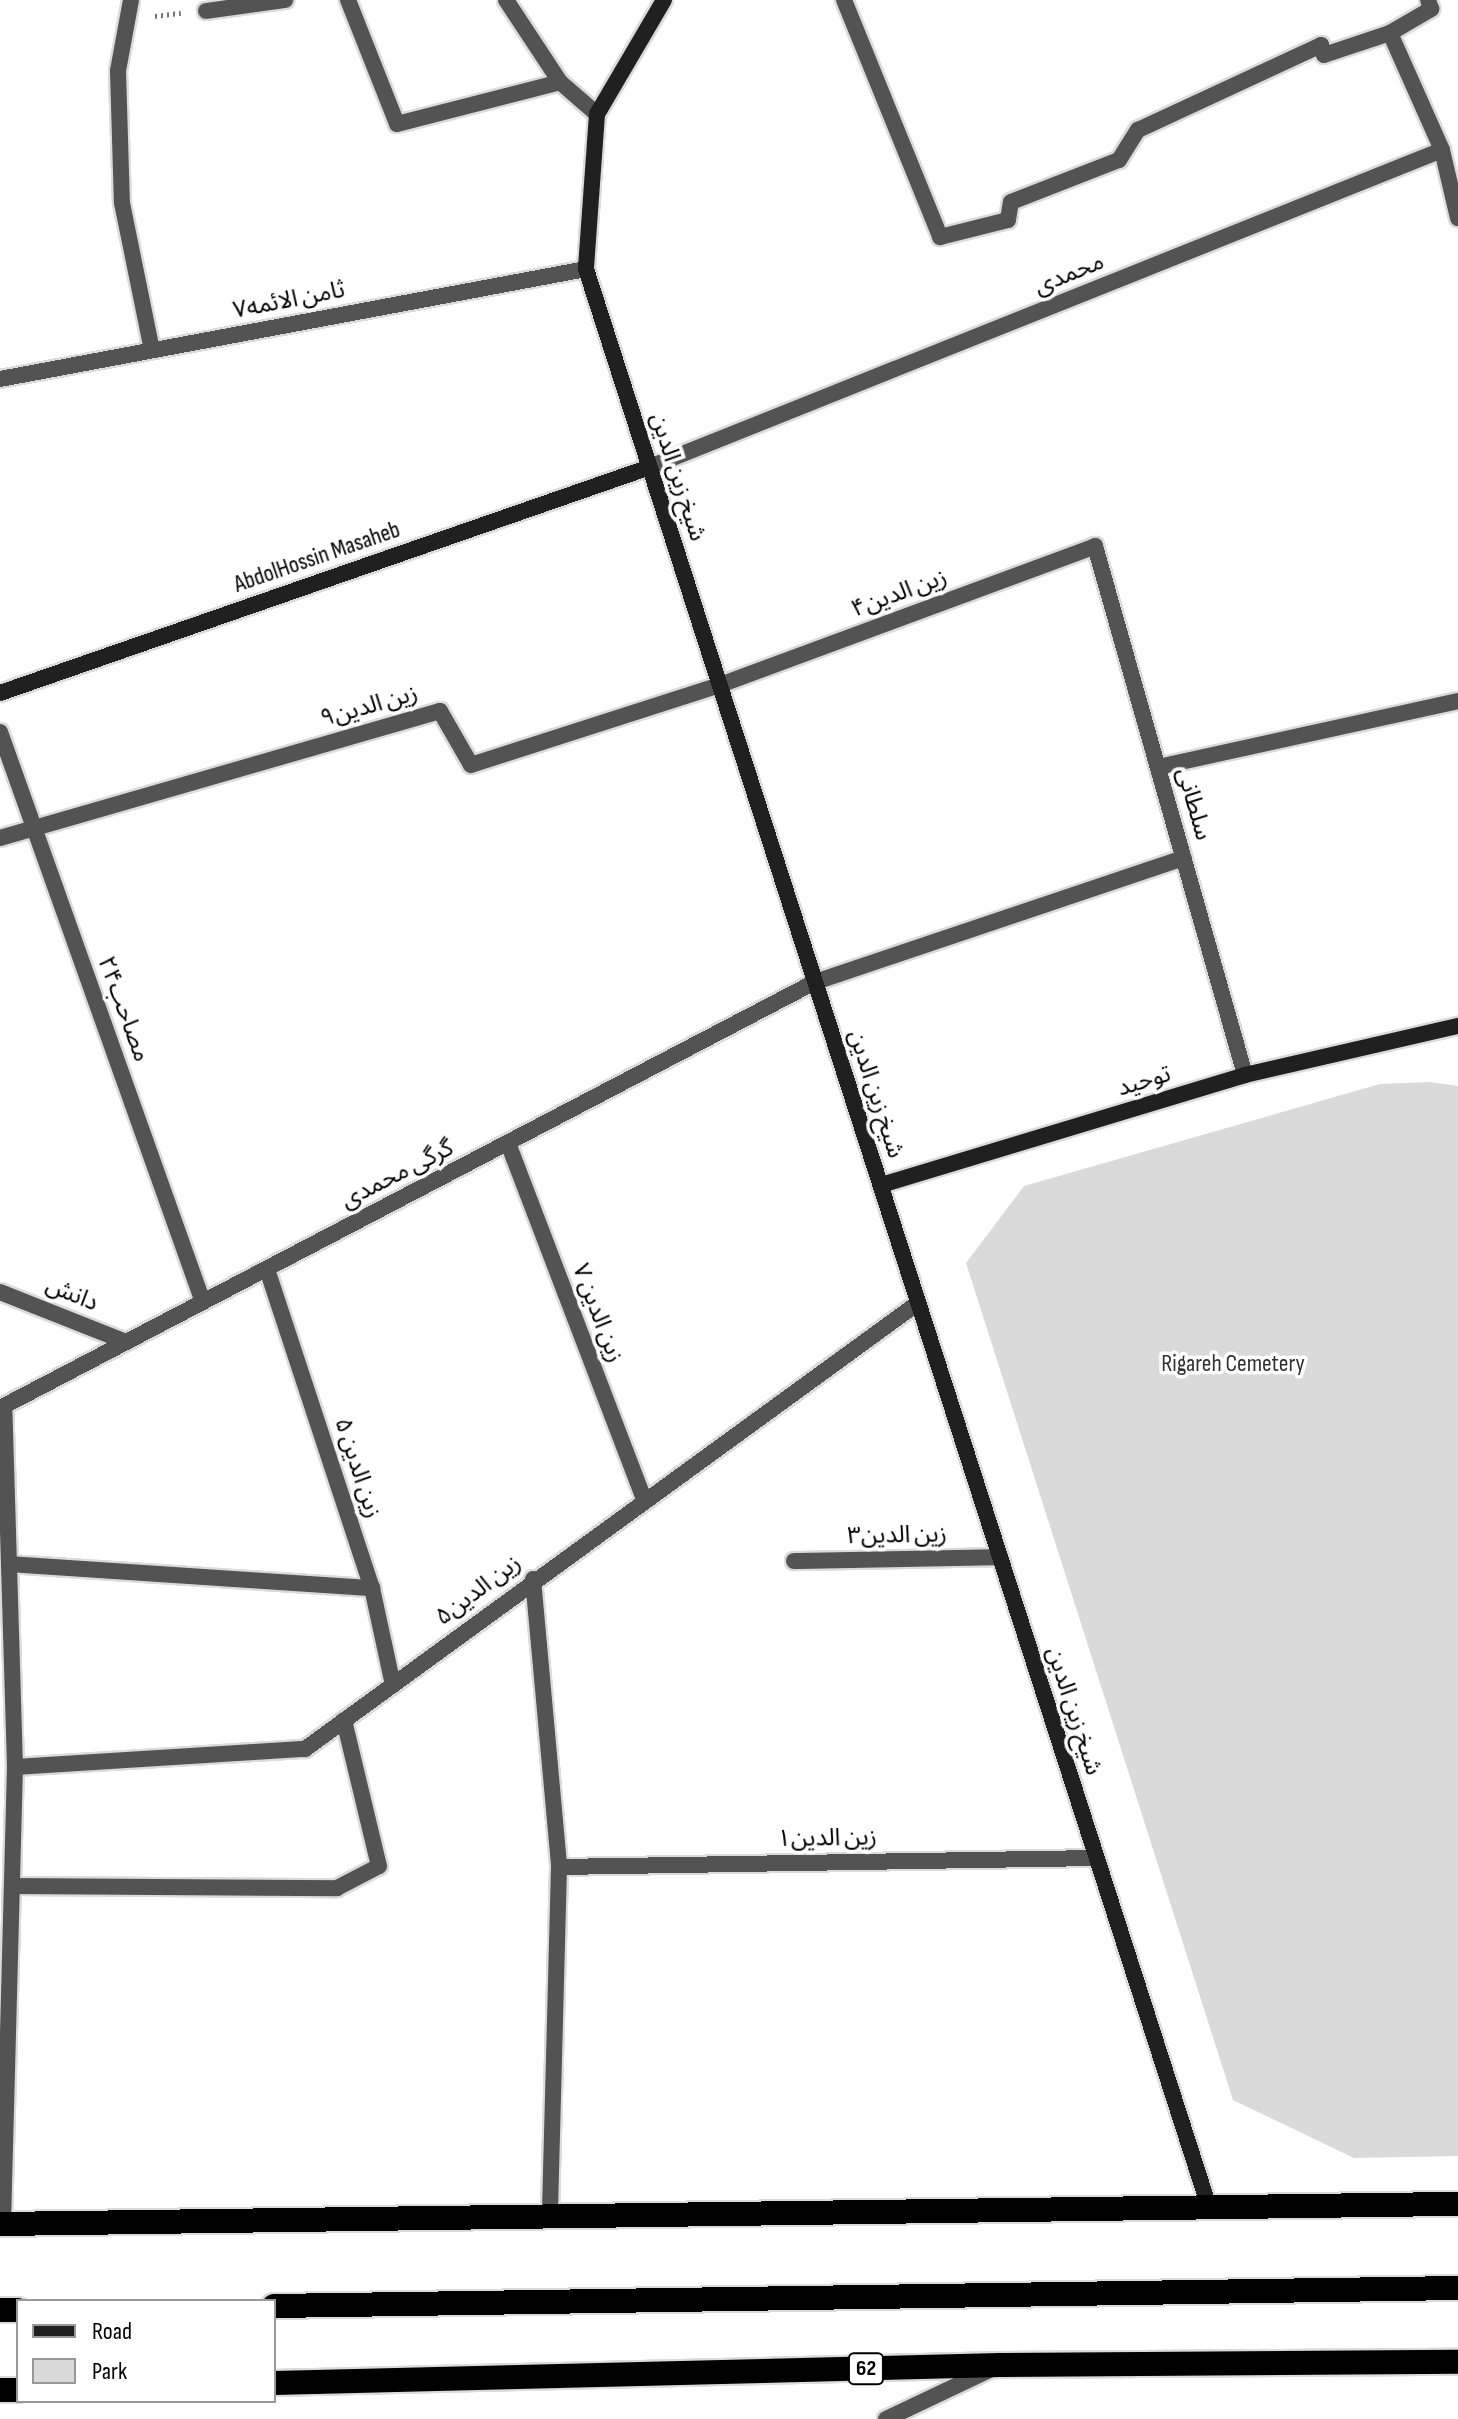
<!DOCTYPE html>
<meta charset="utf-8">
<style>
body{margin:0}
#map{position:relative;width:1458px;height:2419px;overflow:hidden;background:#fff;font-family:"Sofia Sans Condensed","Noto Sans Arabic",sans-serif}
div>[style]{position:absolute}
.green>*{inset:0;background:#dadada}
.path>*{height:5px;margin-top:-2.5px;transform-origin:0;background:repeating-linear-gradient(90deg,#757575 0 2px,transparent 0 6px)}
.roads{filter:drop-shadow(2px 0 #dbdbdb) drop-shadow(-2px 0 #dbdbdb) drop-shadow(0 2px #dbdbdb) drop-shadow(0 -2px #dbdbdb)}
.lane>*{height:16px;margin:-8px;padding:0 8px;transform-origin:8px;border-radius:8px;background:#535353}
.street>*{height:16px;margin:-8px;padding:0 8px;transform-origin:8px;border-radius:8px;background:#535353}
.secondary>*{height:16px;margin:-8px;padding:0 8px;transform-origin:8px;border-radius:8px;background:#202020}
.highway>*{height:24px;margin:-12px;padding:0 12px;transform-origin:12px;border-radius:12px;background:#000}
span{translate:-50% -50%;white-space:nowrap;text-align:center;line-height:1.15;-webkit-text-stroke:7px #fff;paint-order:stroke}
.shield-label span{padding:2px 6px;background:#fff;border:2px solid;border-radius:6px;-webkit-text-stroke-width:0}
.shield-label{font-size:22px;color:#000;font-weight:700}
.street-label{font-size:24px;color:#000}
.park-label{font-size:24px;color:#313131}
.legend{position:absolute;left:16px;top:2299px;width:260px;height:104px;box-sizing:border-box;background:#fff;border:2px solid #999;margin:0;padding:10px 14px;list-style:none;font-size:24px;color:#000}
.legend li{display:flex;align-items:center;gap:16px;height:40px}
.legend b{width:40px;border:2px solid #999}
</style>
<div id="map">
<div class="green">
<div style="clip-path:polygon(1430px 1082px,1458px 1086px,1458px 2156px,1354px 2158px,1233px 2100px,966px 1263px,1024px 1186px,1380px 1084px)"></div>
</div>
<div class="path">
<div style="left:155px;top:16px;width:26px;rotate:-7deg"></div>
</div>
<div class="roads">
<div class="lane">
<div style="left:886px;top:2419px;width:114px;rotate:-25.4deg"></div>
</div>
<div class="street">
<div style="left:131px;top:0;width:72px;rotate:100.4deg"></div>
<div style="left:118px;top:71px;width:132px;rotate:88.3deg"></div>
<div style="left:122px;top:203px;width:150px;rotate:78.5deg"></div>
<div style="left:348px;top:0;width:133px;rotate:68.4deg"></div>
<div style="left:397px;top:124px;width:168px;rotate:-14.4deg"></div>
<div style="left:506px;top:0;width:98px;rotate:56.6deg"></div>
<div style="left:560px;top:82px;width:49px;rotate:40.9deg"></div>
<div style="left:844px;top:0;width:256px;rotate:67.9deg"></div>
<div style="left:940px;top:237px;width:70px;rotate:-14deg"></div>
<div style="left:1008px;top:220px;width:18px;rotate:-81deg"></div>
<div style="left:1011px;top:202px;width:116px;rotate:-21.3deg"></div>
<div style="left:1119px;top:160px;width:36px;rotate:-58deg"></div>
<div style="left:1138px;top:130px;width:202px;rotate:-24.9deg"></div>
<div style="left:1321px;top:45px;width:10px;rotate:73deg"></div>
<div style="left:1324px;top:55px;width:70px;rotate:-18.4deg"></div>
<div style="left:1390px;top:33px;width:48px;rotate:-30.3deg"></div>
<div style="left:1431px;top:9px;width:9px;rotate:-108deg"></div>
<div style="left:206px;top:11px;width:80px;rotate:-7.9deg"></div>
<div style="left:1390px;top:33px;width:128px;rotate:66deg"></div>
<div style="left:0;top:379px;width:596px;rotate:-10.63deg"></div>
<div style="left:650px;top:467px;width:853px;rotate:-21.81deg"></div>
<div style="left:1442px;top:150px;width:70px;rotate:76.8deg"></div>
<div style="left:0;top:732px;width:605px;rotate:70.4deg"></div>
<div style="left:1158px;top:767px;width:307px;rotate:-12.4deg"></div>
<div style="left:0;top:838px;width:458px;rotate:-16.1deg"></div>
<div style="left:440px;top:711px;width:62px;rotate:60.1deg"></div>
<div style="left:471px;top:765px;width:262px;rotate:-17.8deg"></div>
<div style="left:720px;top:685px;width:400px;rotate:-20.3deg"></div>
<div style="left:1095px;top:546px;width:550px;rotate:74.17deg"></div>
<div style="left:508px;top:1143px;width:381px;rotate:69.1deg"></div>
<div style="left:267px;top:1269px;width:336px;rotate:71.8deg"></div>
<div style="left:372px;top:1588px;width:99px;rotate:77.8deg"></div>
<div style="left:0;top:1292px;width:136px;rotate:21.6deg"></div>
<div style="left:0;top:1408px;width:920px;rotate:-27.6deg"></div>
<div style="left:815px;top:982px;width:389px;rotate:-18.6deg"></div>
<div style="left:794px;top:1561px;width:206px;rotate:-1.1deg"></div>
<div style="left:9px;top:1564px;width:364px;rotate:3.8deg"></div>
<div style="left:533px;top:1579px;width:289px;rotate:84.8deg"></div>
<div style="left:559px;top:1867px;width:351px;rotate:91.5deg"></div>
<div style="left:15px;top:1767px;width:291px;rotate:-3.6deg"></div>
<div style="left:305px;top:1749px;width:758px;rotate:-36.04deg"></div>
<div style="left:559px;top:1867px;width:537px;rotate:-0.96deg"></div>
<div style="left:12px;top:1886px;width:325px;rotate:0.4deg"></div>
<div style="left:337px;top:1888px;width:47px;rotate:-27.6deg"></div>
<div style="left:379px;top:1866px;width:150px;rotate:-103.5deg"></div>
<div style="left:3px;top:2224px;width:457px;rotate:-88.5deg"></div>
<div style="left:15px;top:1767px;width:361px;rotate:-91.7deg"></div>
</div>
<div class="secondary">
<div style="left:664px;top:0;width:132px;rotate:120.4deg"></div>
<div style="left:597px;top:114px;width:155px;rotate:94.1deg"></div>
<div style="left:586px;top:269px;width:2036px;rotate:72.18deg"></div>
<div style="left:0;top:693px;width:688px;rotate:-19.17deg"></div>
<div style="left:881px;top:1185px;width:380px;rotate:-16.8deg"></div>
<div style="left:1245px;top:1075px;width:219px;rotate:-13deg"></div>
</div>
<div class="highway">
<div style="left:0;top:2224px;width:1458px;rotate:-0.79deg"></div>
<div style="left:274px;top:2306px;width:1184px;rotate:-0.87deg"></div>
<div style="left:0;top:2310px;width:18px"></div>
<div style="left:274px;top:2383px;width:727px;rotate:-1.42deg"></div>
<div style="left:1001px;top:2365px;width:457px;rotate:-0.4deg"></div>
<div style="left:0;top:2390px;width:18px"></div>
</div>
</div>
<div class="shield-label">
<span style="left:866px;top:2369px">62</span>
</div>
<div class="street-label">
<span style="left:1069px;top:274px;rotate:-22deg">محمدی</span>
<span style="left:289px;top:300px;rotate:-11deg">ثامن الا‌ئمه۷</span>
<span style="left:678px;top:477px;rotate:72deg">شیخ زین الدین</span>
<span style="left:317px;top:557px;rotate:-19deg">AbdolHossin Masaheb</span>
<span style="left:899px;top:593px;rotate:-20deg">زین الدین۴</span>
<span style="left:369px;top:706px;rotate:-16deg">زین الدین۹</span>
<span style="left:1194px;top:804px;rotate:74deg">سلطانی</span>
<span style="left:124px;top:1009px;rotate:70deg">مصاحب۲۴</span>
<span style="left:1144px;top:1081px;rotate:-17deg">توحید</span>
<span style="left:876px;top:1094px;rotate:72deg">شیخ زین الدین</span>
<span style="left:397px;top:1174px;rotate:-27deg">گرگی محمدی</span>
<span style="left:72px;top:1294px;rotate:22deg">دانش</span>
<span style="left:598px;top:1313px;rotate:69deg">زین الدین ۷</span>
<span style="left:358px;top:1468px;rotate:72deg">زین الدین ۵</span>
<span style="left:897px;top:1535px;rotate:-1deg">زین الدین۳</span>
<span style="left:478px;top:1590px;rotate:-37deg">زین الدین۵</span>
<span style="left:1074px;top:1711px;rotate:72deg">شیخ زین الدین</span>
<span style="left:827px;top:1838px;rotate:-1deg">زین الدین۱</span>
</div>
<div class="park-label">
<span style="left:1233px;top:1364px">Rigareh Cemetery</span>
</div>
<ul class="legend">
<li><b style="height:10px;background:#202020"></b>Road</li>
<li><b style="height:22px;background:#dadada"></b>Park</li>
</ul>
</div>
